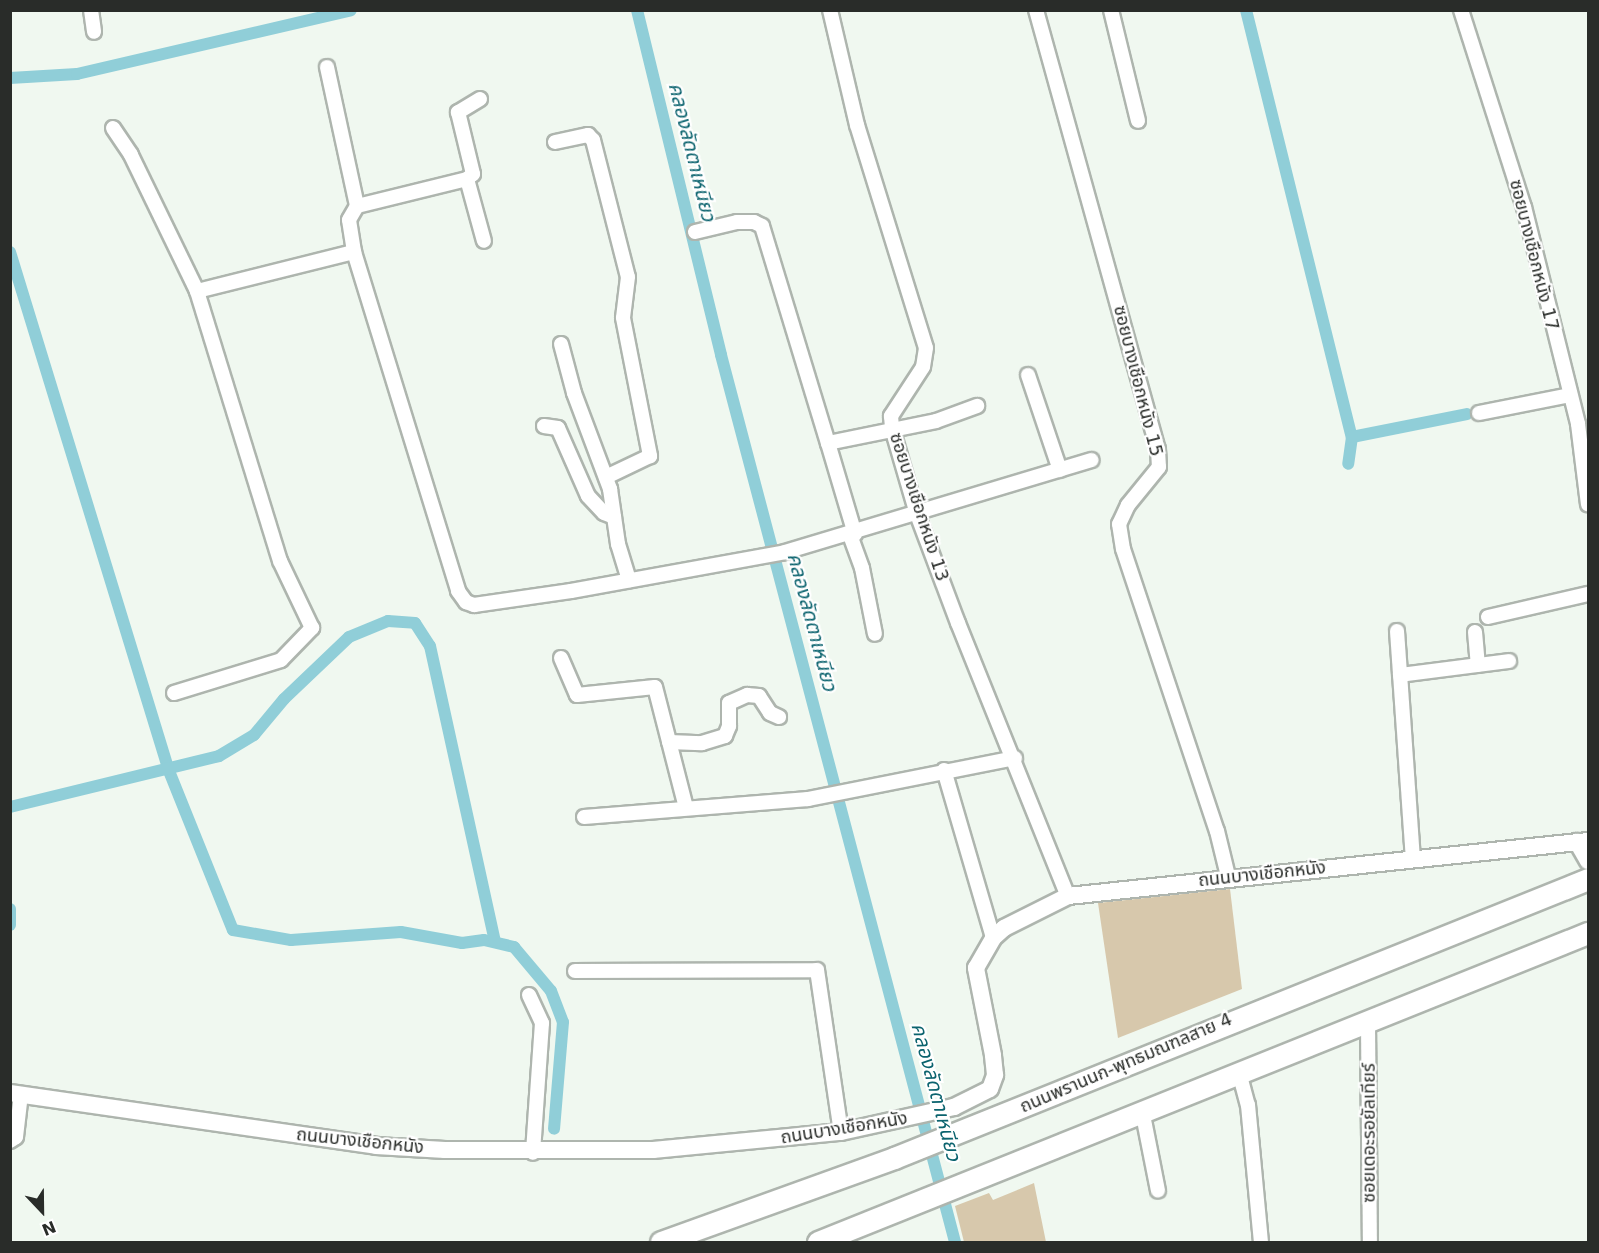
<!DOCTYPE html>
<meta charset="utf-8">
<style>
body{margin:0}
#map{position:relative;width:1599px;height:1253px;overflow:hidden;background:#f0f8f0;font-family:"DejaVu Sans","Noto Sans Thai",sans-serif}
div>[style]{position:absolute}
.green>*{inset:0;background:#d7c8ac}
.canal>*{height:12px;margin:-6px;padding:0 6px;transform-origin:6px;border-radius:6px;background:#90ced8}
.roads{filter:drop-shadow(2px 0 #aeb5ae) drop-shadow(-2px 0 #aeb5ae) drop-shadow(0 2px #aeb5ae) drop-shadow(0 -2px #aeb5ae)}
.minor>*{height:14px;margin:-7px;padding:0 7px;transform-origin:7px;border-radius:7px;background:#fff}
.tertiary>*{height:16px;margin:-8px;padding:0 8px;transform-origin:8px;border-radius:8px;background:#fff}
.primary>*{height:21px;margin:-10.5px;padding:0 10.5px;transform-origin:10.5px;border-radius:10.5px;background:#fff}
span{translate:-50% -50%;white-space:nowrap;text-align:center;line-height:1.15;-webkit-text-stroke:4.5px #fff;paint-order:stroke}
.street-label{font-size:18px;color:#292c29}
.water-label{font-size:20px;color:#0b636e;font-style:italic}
.frame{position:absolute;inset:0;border:12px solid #292c29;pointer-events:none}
.north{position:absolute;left:12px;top:1181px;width:60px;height:60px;-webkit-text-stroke:4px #fff;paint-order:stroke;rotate:158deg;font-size:16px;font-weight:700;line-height:24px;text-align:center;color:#292c29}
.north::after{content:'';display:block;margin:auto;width:21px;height:27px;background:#292c29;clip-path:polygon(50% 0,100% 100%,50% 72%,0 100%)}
</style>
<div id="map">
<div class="green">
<div style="clip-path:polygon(1230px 889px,1242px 989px,1118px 1038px,1098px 903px)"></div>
<div style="clip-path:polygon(1034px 1183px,1046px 1242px,964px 1242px,955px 1206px,989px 1193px,993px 1200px)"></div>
</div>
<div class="canal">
<div style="left:637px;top:10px;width:355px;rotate:76.3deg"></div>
<div style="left:721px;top:355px;width:917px;rotate:75.22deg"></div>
<div style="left:1246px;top:10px;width:440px;rotate:76.1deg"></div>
<div style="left:1352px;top:437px;width:27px;rotate:98deg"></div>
<div style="left:10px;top:78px;width:67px;rotate:-3.4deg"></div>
<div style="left:77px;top:74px;width:281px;rotate:-13.1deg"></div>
<div style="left:10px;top:252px;width:543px;rotate:72.97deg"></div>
<div style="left:169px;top:771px;width:171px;rotate:68.1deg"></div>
<div style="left:233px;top:930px;width:59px;rotate:9.8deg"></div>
<div style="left:291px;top:940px;width:110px;rotate:-4.2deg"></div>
<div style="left:401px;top:932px;width:62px;rotate:10.2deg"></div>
<div style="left:462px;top:943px;width:22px;rotate:-8deg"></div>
<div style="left:484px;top:940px;width:31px;rotate:13deg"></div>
<div style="left:514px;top:947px;width:57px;rotate:49.9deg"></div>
<div style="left:551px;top:991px;width:33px;rotate:69deg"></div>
<div style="left:563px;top:1022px;width:107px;rotate:94.8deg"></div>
<div style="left:1352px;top:437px;width:117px;rotate:-11.3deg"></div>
<div style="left:10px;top:807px;width:215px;rotate:-13.7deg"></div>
<div style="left:219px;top:756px;width:41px;rotate:-31deg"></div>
<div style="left:254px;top:735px;width:47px;rotate:-50.2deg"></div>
<div style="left:284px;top:699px;width:90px;rotate:-43.6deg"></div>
<div style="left:349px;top:637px;width:42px;rotate:-22.3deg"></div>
<div style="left:388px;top:621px;width:27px;rotate:4deg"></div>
<div style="left:415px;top:623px;width:27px;rotate:57deg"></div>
<div style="left:430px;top:646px;width:303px;rotate:77.6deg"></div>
<div style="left:10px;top:909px;width:16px;rotate:90deg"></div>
</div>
<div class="roads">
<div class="minor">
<div style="left:91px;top:10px;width:22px;rotate:82deg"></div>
<div style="left:830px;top:10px;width:118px;rotate:76.8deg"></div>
<div style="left:857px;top:125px;width:233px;rotate:72.8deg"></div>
<div style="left:926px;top:348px;width:19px;rotate:99deg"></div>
<div style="left:923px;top:367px;width:59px;rotate:123.1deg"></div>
<div style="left:891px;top:416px;width:12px;rotate:85deg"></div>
<div style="left:892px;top:428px;width:90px;rotate:73.8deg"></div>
<div style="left:917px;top:514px;width:116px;rotate:69.4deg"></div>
<div style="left:958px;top:623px;width:294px;rotate:68.1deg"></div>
<div style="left:1036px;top:10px;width:456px;rotate:74.5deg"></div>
<div style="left:1158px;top:449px;width:18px;rotate:87deg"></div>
<div style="left:1159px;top:467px;width:49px;rotate:129.2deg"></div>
<div style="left:1128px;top:505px;width:21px;rotate:115deg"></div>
<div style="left:1119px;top:524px;width:25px;rotate:81deg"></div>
<div style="left:1123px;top:549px;width:297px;rotate:71.6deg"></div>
<div style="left:1217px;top:831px;width:46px;rotate:76.3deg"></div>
<div style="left:1111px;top:10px;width:114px;rotate:76.3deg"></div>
<div style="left:1461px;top:10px;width:207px;rotate:72.3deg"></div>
<div style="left:1524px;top:207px;width:224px;rotate:76deg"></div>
<div style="left:1578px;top:424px;width:81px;rotate:82.9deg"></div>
<div style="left:327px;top:67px;width:142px;rotate:77.8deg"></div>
<div style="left:480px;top:99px;width:26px;rotate:149deg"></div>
<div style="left:458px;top:112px;width:64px;rotate:76.4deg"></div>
<div style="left:473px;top:174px;width:8px;rotate:140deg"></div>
<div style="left:467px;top:179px;width:64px;rotate:74.7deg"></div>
<div style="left:113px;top:128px;width:32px;rotate:56deg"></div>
<div style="left:131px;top:155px;width:151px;rotate:64.1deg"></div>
<div style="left:555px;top:142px;width:34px;rotate:-12deg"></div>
<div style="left:588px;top:135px;width:7px;rotate:45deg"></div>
<div style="left:593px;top:140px;width:141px;rotate:75.7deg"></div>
<div style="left:628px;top:277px;width:41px;rotate:97deg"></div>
<div style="left:623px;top:318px;width:141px;rotate:78.9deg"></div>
<div style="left:650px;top:456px;width:49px;rotate:154.5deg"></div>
<div style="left:467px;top:179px;width:113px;rotate:166.2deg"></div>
<div style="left:357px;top:206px;width:16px;rotate:120deg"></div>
<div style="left:349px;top:220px;width:32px;rotate:81deg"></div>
<div style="left:354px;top:252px;width:355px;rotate:72.9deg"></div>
<div style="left:458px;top:591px;width:14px;rotate:54deg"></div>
<div style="left:466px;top:602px;width:9px;rotate:21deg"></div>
<div style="left:474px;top:605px;width:98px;rotate:-8.2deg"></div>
<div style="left:571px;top:591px;width:218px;rotate:-10.3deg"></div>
<div style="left:785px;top:552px;width:320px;rotate:-16.7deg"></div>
<div style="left:695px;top:232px;width:43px;rotate:-13.4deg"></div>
<div style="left:737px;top:222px;width:17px"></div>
<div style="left:754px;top:222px;width:9px;rotate:27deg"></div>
<div style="left:762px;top:226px;width:227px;rotate:73.1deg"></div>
<div style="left:828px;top:443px;width:110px;rotate:-11.5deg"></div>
<div style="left:936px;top:421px;width:44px;rotate:-20.1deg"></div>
<div style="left:561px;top:344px;width:51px;rotate:75.1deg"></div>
<div style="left:574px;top:393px;width:103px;rotate:69.4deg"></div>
<div style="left:610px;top:489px;width:56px;rotate:81.7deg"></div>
<div style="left:618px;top:544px;width:38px;rotate:73deg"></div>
<div style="left:1028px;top:375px;width:100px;rotate:71.4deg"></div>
<div style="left:1479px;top:413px;width:93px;rotate:-11.2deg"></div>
<div style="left:544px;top:426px;width:14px;rotate:8deg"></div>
<div style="left:558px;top:428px;width:74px;rotate:66.2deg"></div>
<div style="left:588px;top:496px;width:23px;rotate:47deg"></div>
<div style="left:604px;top:513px;width:11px;rotate:22deg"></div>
<div style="left:828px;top:443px;width:95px;rotate:73.5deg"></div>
<div style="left:850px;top:535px;width:35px;rotate:70deg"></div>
<div style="left:862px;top:568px;width:67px;rotate:78.9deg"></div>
<div style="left:1488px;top:617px;width:103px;rotate:-13deg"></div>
<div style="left:1397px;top:631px;width:229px;rotate:86deg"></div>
<div style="left:1475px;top:632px;width:33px;rotate:85deg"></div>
<div style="left:561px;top:658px;width:40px;rotate:66.6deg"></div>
<div style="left:577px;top:695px;width:78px;rotate:-5.9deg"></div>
<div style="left:655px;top:687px;width:125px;rotate:75.6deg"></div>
<div style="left:1400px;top:675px;width:110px;rotate:-7.3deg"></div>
<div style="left:174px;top:693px;width:112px;rotate:-17.1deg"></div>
<div style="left:281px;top:660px;width:45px;rotate:-45.9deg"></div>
<div style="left:312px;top:628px;width:74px;rotate:-115.5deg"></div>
<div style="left:280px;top:561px;width:282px;rotate:-107.1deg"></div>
<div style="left:197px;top:291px;width:162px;rotate:-14deg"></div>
<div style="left:669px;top:742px;width:33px;rotate:2deg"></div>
<div style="left:702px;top:743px;width:24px;rotate:-17deg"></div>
<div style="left:725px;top:736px;width:11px;rotate:-68deg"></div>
<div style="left:729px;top:726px;width:23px;rotate:-90deg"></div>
<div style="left:729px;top:703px;width:20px;rotate:-24deg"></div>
<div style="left:747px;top:695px;width:12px;rotate:5deg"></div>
<div style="left:759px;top:696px;width:20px;rotate:57deg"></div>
<div style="left:770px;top:713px;width:10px;rotate:24deg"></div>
<div style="left:944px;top:770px;width:175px;rotate:73.7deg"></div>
<div style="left:584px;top:817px;width:225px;rotate:-4.6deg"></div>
<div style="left:808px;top:799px;width:211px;rotate:-11.2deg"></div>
<div style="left:575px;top:971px;width:242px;rotate:-0.2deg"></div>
<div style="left:817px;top:970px;width:164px;rotate:81.6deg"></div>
<div style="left:529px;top:995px;width:31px;rotate:65deg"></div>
<div style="left:542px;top:1023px;width:130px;rotate:94deg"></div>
<div style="left:1368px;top:1024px;width:218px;rotate:89.5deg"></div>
<div style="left:1240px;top:1076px;width:30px;rotate:75deg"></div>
<div style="left:1248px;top:1105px;width:138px;rotate:84.6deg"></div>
<div style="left:1143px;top:1115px;width:77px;rotate:78.8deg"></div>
<div style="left:10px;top:1141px;width:7px;rotate:-34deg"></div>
<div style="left:16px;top:1137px;width:43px;rotate:-83.4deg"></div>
</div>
<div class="tertiary">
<div style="left:1577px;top:842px;width:22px;rotate:60deg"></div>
<div style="left:10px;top:1093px;width:370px;rotate:8.2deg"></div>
<div style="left:376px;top:1146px;width:69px;rotate:3.3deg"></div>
<div style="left:445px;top:1150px;width:208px"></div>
<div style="left:653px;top:1150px;width:189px;rotate:-5.5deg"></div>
<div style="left:841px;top:1132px;width:116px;rotate:-12.5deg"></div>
<div style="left:954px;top:1107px;width:40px;rotate:-26.6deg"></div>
<div style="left:990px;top:1089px;width:15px;rotate:-70deg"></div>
<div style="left:995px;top:1075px;width:20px;rotate:-96deg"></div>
<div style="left:993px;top:1055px;width:89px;rotate:-101.1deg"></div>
<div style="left:976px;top:968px;width:34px;rotate:-60deg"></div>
<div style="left:993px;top:938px;width:15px;rotate:-42deg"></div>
<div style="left:1004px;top:928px;width:72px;rotate:-26.6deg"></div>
<div style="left:1068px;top:896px;width:523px;rotate:-6.04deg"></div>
</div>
<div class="primary">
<div style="left:661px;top:1242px;width:248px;rotate:-19.8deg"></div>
<div style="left:894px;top:1158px;width:748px;rotate:-21.9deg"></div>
<div style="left:818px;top:1242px;width:830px;rotate:-21.87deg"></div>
</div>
</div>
<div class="street-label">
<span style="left:1534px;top:255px;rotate:76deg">ซอยบางเชือกหนัง 17</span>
<span style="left:1138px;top:381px;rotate:76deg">ซอยบางเชือกหนัง 15</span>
<span style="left:919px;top:507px;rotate:72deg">ซอยบางเชือกหนัง 13</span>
<span style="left:1262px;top:874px;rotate:-6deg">ถนนบางเชือกหนัง</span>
<span style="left:1126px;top:1063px;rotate:-23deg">ถนนพรานนก-พุทธมณฑลสาย 4</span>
<span style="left:844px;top:1128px;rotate:-9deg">ถนนบางเชือกหนัง</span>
<span style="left:1369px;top:1133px;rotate:-90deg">ซอยเดอะรอยัลเทียร์</span>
<span style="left:360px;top:1141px;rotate:6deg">ถนนบางเชือกหนัง</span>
</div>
<div class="water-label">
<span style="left:692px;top:152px;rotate:76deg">คลองลัดตาเหนียว</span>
<span style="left:812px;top:622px;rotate:75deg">คลองลัดตาเหนียว</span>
<span style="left:936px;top:1092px;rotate:75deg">คลองลัดตาเหนียว</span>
</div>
<div class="frame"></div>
<div class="north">N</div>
</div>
